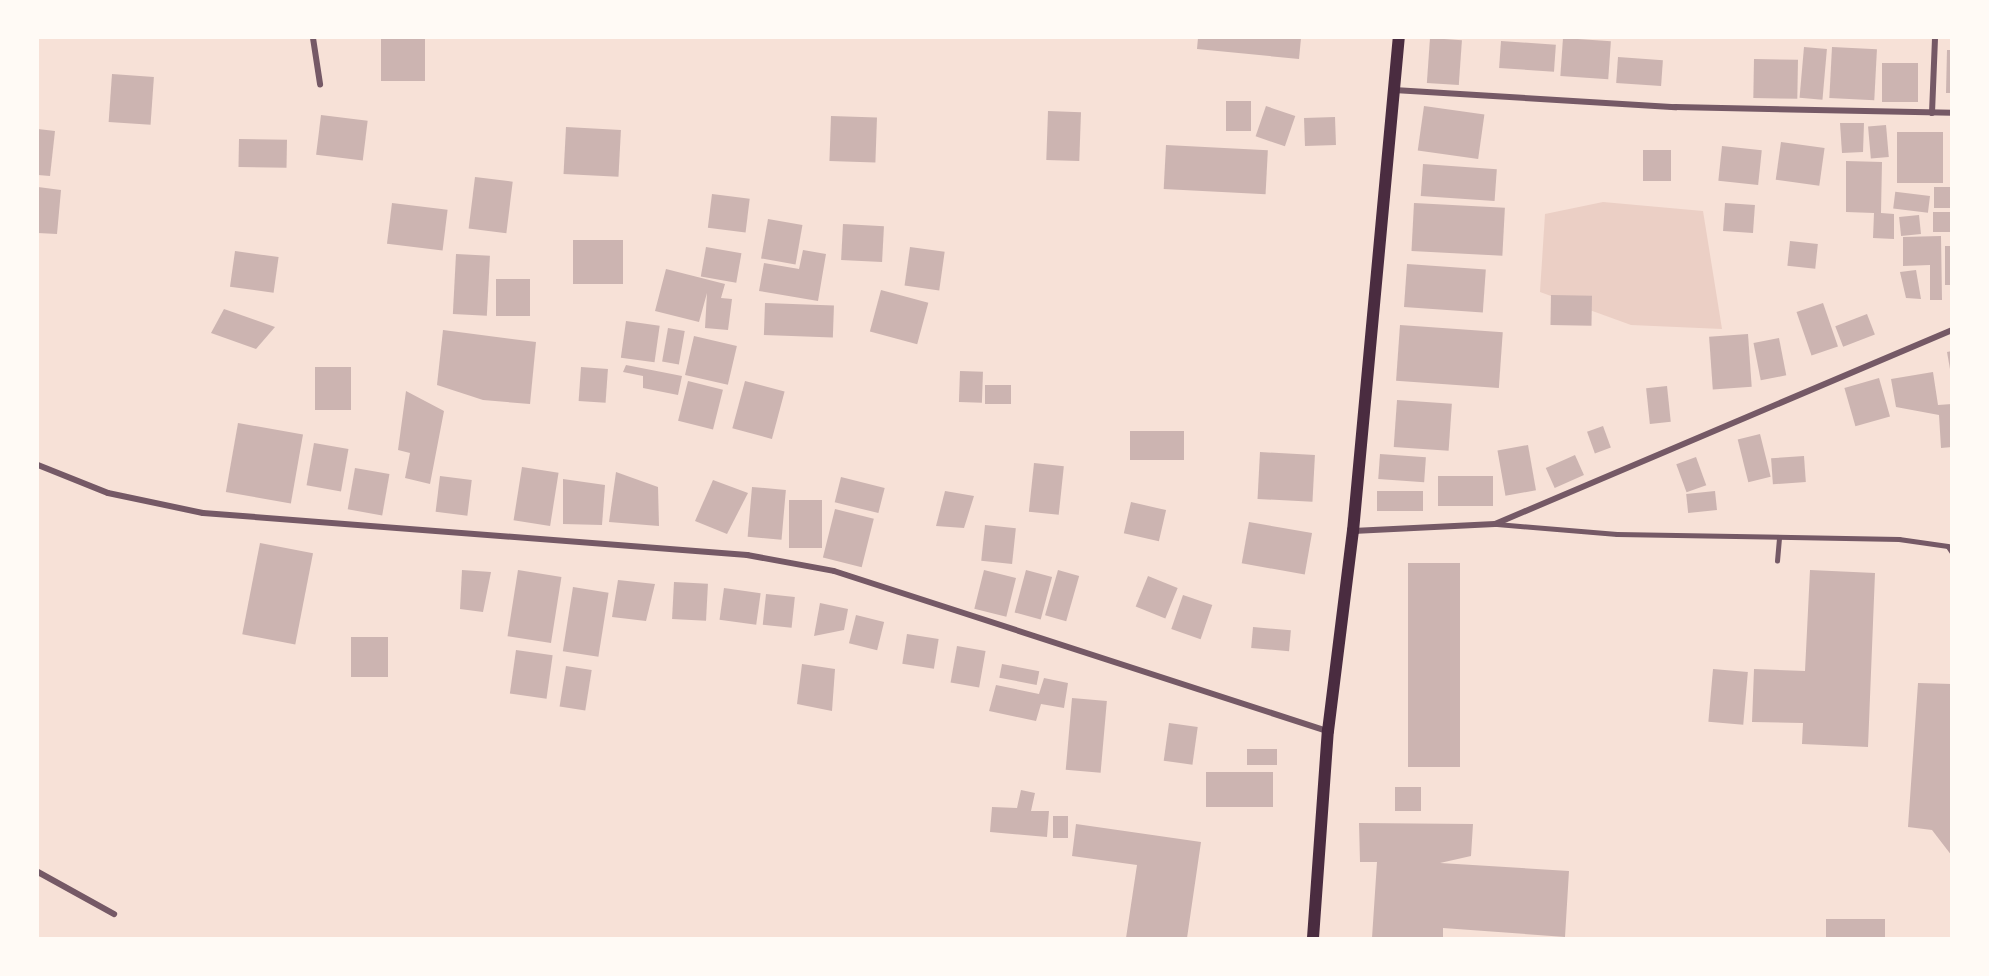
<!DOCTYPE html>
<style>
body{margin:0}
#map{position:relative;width:1989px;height:976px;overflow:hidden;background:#f7e1d7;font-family:Literata,serif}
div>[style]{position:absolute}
.green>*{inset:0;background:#ebcfc5}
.building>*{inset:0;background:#ccb4b1;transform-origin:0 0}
.service>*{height:4.5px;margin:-2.25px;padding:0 2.25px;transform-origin:2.25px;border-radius:2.25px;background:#755966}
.minor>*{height:6px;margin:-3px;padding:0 3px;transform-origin:3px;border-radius:3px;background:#755966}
.secondary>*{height:12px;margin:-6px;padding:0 6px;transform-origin:6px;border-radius:6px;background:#4a2c40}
span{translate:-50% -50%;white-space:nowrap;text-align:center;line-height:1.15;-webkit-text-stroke:5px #fffaf5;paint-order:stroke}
.frame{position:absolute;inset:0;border:39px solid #fffaf5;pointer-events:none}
</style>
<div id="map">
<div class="green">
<div style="clip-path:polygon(1603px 202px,1703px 211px,1722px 329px,1631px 325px,1540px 292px,1545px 214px)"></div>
</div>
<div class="building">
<div style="left:381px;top:38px;width:44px;height:43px"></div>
<div style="clip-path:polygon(1198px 38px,1301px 38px,1299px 59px,1197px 49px)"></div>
<div style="left:1430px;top:38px;width:32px;height:45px;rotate:4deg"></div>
<div style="left:1563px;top:38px;width:48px;height:38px;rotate:4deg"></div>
<div style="left:1501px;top:41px;width:55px;height:27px;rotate:4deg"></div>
<div style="left:1804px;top:47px;width:23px;height:51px;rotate:5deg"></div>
<div style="left:1832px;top:47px;width:45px;height:51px;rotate:3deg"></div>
<div style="clip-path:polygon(1947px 50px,1952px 50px,1952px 93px,1946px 93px)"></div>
<div style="left:1618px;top:57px;width:45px;height:26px;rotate:4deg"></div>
<div style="left:1754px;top:59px;width:44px;height:39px;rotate:1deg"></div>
<div style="left:1882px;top:63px;width:36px;height:39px"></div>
<div style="left:112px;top:74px;width:42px;height:48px;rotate:4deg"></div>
<div style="left:1226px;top:101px;width:25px;height:30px"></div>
<div style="left:1266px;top:106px;width:31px;height:32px;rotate:19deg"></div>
<div style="left:1424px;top:106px;width:61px;height:45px;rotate:8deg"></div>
<div style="left:1048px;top:111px;width:33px;height:49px;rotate:2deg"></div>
<div style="left:321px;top:115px;width:47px;height:40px;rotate:7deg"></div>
<div style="left:831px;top:116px;width:46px;height:45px;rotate:2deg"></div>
<div style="left:1335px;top:117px;width:28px;height:31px;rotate:88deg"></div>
<div style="clip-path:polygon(1840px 123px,1864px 123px,1863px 152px,1842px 153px)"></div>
<div style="left:1886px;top:125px;width:32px;height:18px;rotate:85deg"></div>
<div style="left:566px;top:127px;width:55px;height:47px;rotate:3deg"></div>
<div style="clip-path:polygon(38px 129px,55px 131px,50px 176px,38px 175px)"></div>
<div style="left:1897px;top:132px;width:46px;height:51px"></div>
<div style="left:239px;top:139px;width:48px;height:28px;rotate:1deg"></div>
<div style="left:1781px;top:142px;width:44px;height:38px;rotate:8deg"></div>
<div style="left:1166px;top:145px;width:102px;height:44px;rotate:3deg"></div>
<div style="left:1722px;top:146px;width:40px;height:35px;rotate:6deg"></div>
<div style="left:1643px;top:150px;width:28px;height:31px"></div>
<div style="clip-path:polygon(1846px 161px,1882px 162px,1881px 213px,1894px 214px,1894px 239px,1873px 238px,1874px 213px,1846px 212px)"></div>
<div style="left:1423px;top:164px;width:74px;height:32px;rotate:4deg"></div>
<div style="left:475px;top:177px;width:38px;height:52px;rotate:7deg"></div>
<div style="clip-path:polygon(38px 187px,61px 190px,57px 234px,38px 233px)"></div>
<div style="left:1952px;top:187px;width:21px;height:18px;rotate:90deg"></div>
<div style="left:712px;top:194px;width:38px;height:34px;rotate:7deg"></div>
<div style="left:1930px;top:196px;width:17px;height:35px;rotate:97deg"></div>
<div style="left:392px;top:203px;width:56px;height:41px;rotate:7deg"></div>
<div style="left:1414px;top:203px;width:91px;height:48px;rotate:3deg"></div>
<div style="left:1725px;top:203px;width:30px;height:28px;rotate:4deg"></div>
<div style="left:1933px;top:212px;width:19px;height:20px"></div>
<div style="left:1919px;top:215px;width:19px;height:20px;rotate:84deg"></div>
<div style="left:768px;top:219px;width:35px;height:40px;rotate:10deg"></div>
<div style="left:843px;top:224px;width:41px;height:36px;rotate:3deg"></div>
<div style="clip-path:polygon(1941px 236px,1942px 300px,1930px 300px,1930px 265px,1903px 266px,1903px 237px)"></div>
<div style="left:623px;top:240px;width:44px;height:50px;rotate:90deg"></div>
<div style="left:1790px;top:241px;width:28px;height:25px;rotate:6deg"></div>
<div style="left:1945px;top:246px;width:7px;height:39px"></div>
<div style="left:706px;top:247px;width:36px;height:30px;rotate:10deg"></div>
<div style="left:910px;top:247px;width:35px;height:39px;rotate:8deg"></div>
<div style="clip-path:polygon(803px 250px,826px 254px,818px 301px,759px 291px,764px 263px,799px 269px)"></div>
<div style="left:235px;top:251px;width:44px;height:36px;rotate:8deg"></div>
<div style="left:456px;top:254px;width:34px;height:60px;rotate:3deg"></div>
<div style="left:1407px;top:264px;width:79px;height:43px;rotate:4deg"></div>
<div style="clip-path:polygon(666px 269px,725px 284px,721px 298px,732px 299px,728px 330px,705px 328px,707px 293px,699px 322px,655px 311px)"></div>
<div style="clip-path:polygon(1916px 270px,1921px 299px,1906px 298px,1900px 272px)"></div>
<div style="left:496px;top:279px;width:34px;height:37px"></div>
<div style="left:881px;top:290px;width:49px;height:43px;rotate:15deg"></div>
<div style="left:1551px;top:295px;width:41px;height:30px;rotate:1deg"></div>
<div style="left:765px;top:303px;width:69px;height:32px;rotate:2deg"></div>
<div style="left:1823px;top:303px;width:46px;height:28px;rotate:71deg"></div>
<div style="clip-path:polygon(224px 309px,275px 327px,256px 349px,211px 333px)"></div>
<div style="left:1867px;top:314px;width:22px;height:34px;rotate:69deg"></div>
<div style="left:626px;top:321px;width:34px;height:37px;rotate:8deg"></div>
<div style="left:1400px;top:325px;width:103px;height:56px;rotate:4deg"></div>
<div style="left:668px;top:328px;width:17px;height:34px;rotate:10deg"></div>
<div style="clip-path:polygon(443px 330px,536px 342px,530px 404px,483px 400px,437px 385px)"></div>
<div style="left:1748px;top:334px;width:53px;height:39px;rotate:86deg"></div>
<div style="left:694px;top:336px;width:44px;height:40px;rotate:13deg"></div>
<div style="left:1779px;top:338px;width:38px;height:26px;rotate:79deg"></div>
<div style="clip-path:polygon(1952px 351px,1952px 369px,1950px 369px,1947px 352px)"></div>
<div style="clip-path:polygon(626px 365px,682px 376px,678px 395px,643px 388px,643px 376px,623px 372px)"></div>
<div style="left:315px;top:367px;width:36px;height:43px"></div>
<div style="left:581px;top:367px;width:27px;height:34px;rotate:4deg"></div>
<div style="left:960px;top:371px;width:23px;height:31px;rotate:2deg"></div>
<div style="clip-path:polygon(1933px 372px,1938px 405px,1952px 404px,1952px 447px,1941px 448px,1939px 415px,1896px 407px,1891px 379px)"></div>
<div style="left:1879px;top:378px;width:40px;height:36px;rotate:74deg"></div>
<div style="left:688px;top:381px;width:36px;height:41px;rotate:14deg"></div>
<div style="left:745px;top:381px;width:41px;height:49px;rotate:15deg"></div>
<div style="left:985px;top:385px;width:26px;height:19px"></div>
<div style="left:1667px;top:386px;width:36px;height:21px;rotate:84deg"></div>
<div style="clip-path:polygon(406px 391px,444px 411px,430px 484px,405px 478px,410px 453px,398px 450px)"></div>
<div style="left:1397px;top:400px;width:55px;height:47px;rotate:4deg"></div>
<div style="left:238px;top:423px;width:66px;height:70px;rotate:10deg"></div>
<div style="left:1603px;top:426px;width:23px;height:17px;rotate:70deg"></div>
<div style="left:1130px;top:431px;width:54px;height:29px"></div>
<div style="left:1760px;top:434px;width:44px;height:23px;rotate:76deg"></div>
<div style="left:314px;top:443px;width:35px;height:43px;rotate:10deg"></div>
<div style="left:1528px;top:445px;width:46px;height:31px;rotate:80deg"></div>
<div style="left:1260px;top:452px;width:55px;height:47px;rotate:3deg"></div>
<div style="left:1380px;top:454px;width:46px;height:25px;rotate:4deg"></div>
<div style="left:1575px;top:455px;width:22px;height:32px;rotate:66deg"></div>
<div style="left:1804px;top:456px;width:26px;height:33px;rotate:86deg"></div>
<div style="left:1696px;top:457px;width:30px;height:21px;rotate:70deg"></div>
<div style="left:1034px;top:463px;width:30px;height:49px;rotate:6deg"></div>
<div style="left:522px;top:467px;width:37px;height:54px;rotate:9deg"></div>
<div style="left:355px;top:468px;width:35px;height:42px;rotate:10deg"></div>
<div style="clip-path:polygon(616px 472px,658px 487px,659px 526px,609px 522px)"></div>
<div style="left:440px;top:476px;width:32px;height:36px;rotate:7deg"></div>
<div style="left:1493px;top:476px;width:30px;height:55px;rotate:90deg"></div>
<div style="left:841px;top:477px;width:45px;height:26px;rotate:14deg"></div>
<div style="clip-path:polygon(563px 479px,605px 485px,602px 525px,563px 524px)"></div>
<div style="clip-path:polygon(713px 480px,748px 493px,727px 534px,695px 521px)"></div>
<div style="left:752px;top:487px;width:34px;height:50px;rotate:5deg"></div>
<div style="clip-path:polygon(945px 491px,974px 496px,964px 528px,936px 526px)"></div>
<div style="left:1377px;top:491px;width:46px;height:20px"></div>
<div style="left:1715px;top:491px;width:19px;height:29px;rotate:84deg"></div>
<div style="left:789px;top:500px;width:33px;height:48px"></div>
<div style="left:1131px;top:502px;width:36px;height:32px;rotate:13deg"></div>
<div style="left:835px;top:509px;width:40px;height:50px;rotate:14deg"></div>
<div style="left:1249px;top:522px;width:64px;height:42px;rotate:10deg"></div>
<div style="left:985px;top:525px;width:31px;height:36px;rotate:6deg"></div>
<div style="left:260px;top:543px;width:54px;height:93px;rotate:11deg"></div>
<div style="left:1408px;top:563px;width:52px;height:204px"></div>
<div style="clip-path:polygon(462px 570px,491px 572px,483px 612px,460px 609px)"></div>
<div style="left:518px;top:570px;width:44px;height:67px;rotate:9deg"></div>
<div style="left:984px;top:570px;width:33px;height:40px;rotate:14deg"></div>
<div style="left:1026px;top:570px;width:27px;height:44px;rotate:15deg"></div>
<div style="left:1058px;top:570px;width:22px;height:47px;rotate:16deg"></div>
<div style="clip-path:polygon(1810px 570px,1875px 573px,1868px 747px,1802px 744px,1803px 723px,1752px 722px,1754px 669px,1805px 671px)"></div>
<div style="left:1148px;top:576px;width:32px;height:33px;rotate:22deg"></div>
<div style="clip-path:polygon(618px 580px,655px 584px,646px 621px,612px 617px)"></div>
<div style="left:674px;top:582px;width:34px;height:37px;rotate:3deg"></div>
<div style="left:573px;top:587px;width:36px;height:65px;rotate:9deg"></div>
<div style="left:724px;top:588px;width:37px;height:32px;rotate:8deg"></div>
<div style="left:766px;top:594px;width:29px;height:31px;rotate:6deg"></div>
<div style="left:1183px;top:595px;width:31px;height:36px;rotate:19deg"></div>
<div style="clip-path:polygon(820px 603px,848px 609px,844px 630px,814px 636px)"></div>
<div style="left:856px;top:615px;width:29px;height:29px;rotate:14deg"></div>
<div style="left:1253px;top:627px;width:38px;height:21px;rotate:5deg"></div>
<div style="left:907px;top:634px;width:32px;height:30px;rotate:9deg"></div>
<div style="left:351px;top:637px;width:37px;height:40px"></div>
<div style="left:957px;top:646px;width:29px;height:37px;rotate:10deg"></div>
<div style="left:516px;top:650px;width:37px;height:44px;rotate:8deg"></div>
<div style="clip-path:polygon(802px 664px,835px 669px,832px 711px,797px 704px)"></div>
<div style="left:1002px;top:664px;width:38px;height:14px;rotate:11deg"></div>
<div style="left:566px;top:666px;width:26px;height:41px;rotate:9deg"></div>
<div style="left:1713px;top:669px;width:35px;height:53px;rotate:5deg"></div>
<div style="clip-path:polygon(1044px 678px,1068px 683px,1064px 708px,1041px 704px,1036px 721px,989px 711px,996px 685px,1039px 694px)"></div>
<div style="clip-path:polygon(1918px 683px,1952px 684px,1952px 856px,1932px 830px,1908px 827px)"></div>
<div style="left:1072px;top:698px;width:35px;height:72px;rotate:5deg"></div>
<div style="left:1169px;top:723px;width:29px;height:38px;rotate:8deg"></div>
<div style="left:1247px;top:749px;width:30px;height:16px"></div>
<div style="left:1206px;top:772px;width:67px;height:35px"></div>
<div style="left:1395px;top:787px;width:26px;height:24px"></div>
<div style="clip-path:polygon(1021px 790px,1035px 793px,1031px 811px,1049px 811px,1047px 837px,990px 832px,992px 807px,1017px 808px)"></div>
<div style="left:1053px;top:816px;width:15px;height:22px"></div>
<div style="clip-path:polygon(1359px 823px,1473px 824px,1471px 856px,1440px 863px,1569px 871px,1565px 937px,1443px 928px,1443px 938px,1372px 938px,1377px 862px,1360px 862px)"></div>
<div style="clip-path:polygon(1076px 824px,1201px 842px,1187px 938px,1126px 938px,1137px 865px,1072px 856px)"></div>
<div style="left:1826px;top:919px;width:59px;height:19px"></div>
</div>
<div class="service">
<div style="left:1497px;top:524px;width:120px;rotate:4.8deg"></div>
<div style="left:1617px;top:534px;width:282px;rotate:1deg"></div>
<div style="left:1899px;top:539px;width:49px;rotate:8.1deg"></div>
<div style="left:1948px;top:546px;width:7px;rotate:56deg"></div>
<div style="left:1777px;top:561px;width:23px;rotate:-85deg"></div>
</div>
<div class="minor">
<div style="left:313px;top:38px;width:47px;rotate:81.3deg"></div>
<div style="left:1394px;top:90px;width:282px;rotate:3.5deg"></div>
<div style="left:1675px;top:107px;width:277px;rotate:1.2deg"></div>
<div style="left:1932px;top:113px;width:75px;rotate:-87.7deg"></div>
<div style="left:38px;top:465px;width:75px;rotate:21.8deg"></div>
<div style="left:108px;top:493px;width:97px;rotate:11.9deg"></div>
<div style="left:203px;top:513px;width:546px;rotate:4.41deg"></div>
<div style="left:747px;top:555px;width:88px;rotate:10.4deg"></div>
<div style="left:834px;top:571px;width:518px;rotate:17.98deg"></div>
<div style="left:1353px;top:531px;width:142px;rotate:-2.8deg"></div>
<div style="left:1495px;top:524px;width:496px;rotate:-23deg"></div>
<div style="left:38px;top:872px;width:87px;rotate:28.9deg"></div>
</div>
<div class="secondary">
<div style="left:1313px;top:938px;width:208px;rotate:-85.9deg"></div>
<div style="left:1328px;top:731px;width:202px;rotate:-82.9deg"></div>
<div style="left:1353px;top:531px;width:495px;rotate:-84.7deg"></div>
</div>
<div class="frame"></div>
</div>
